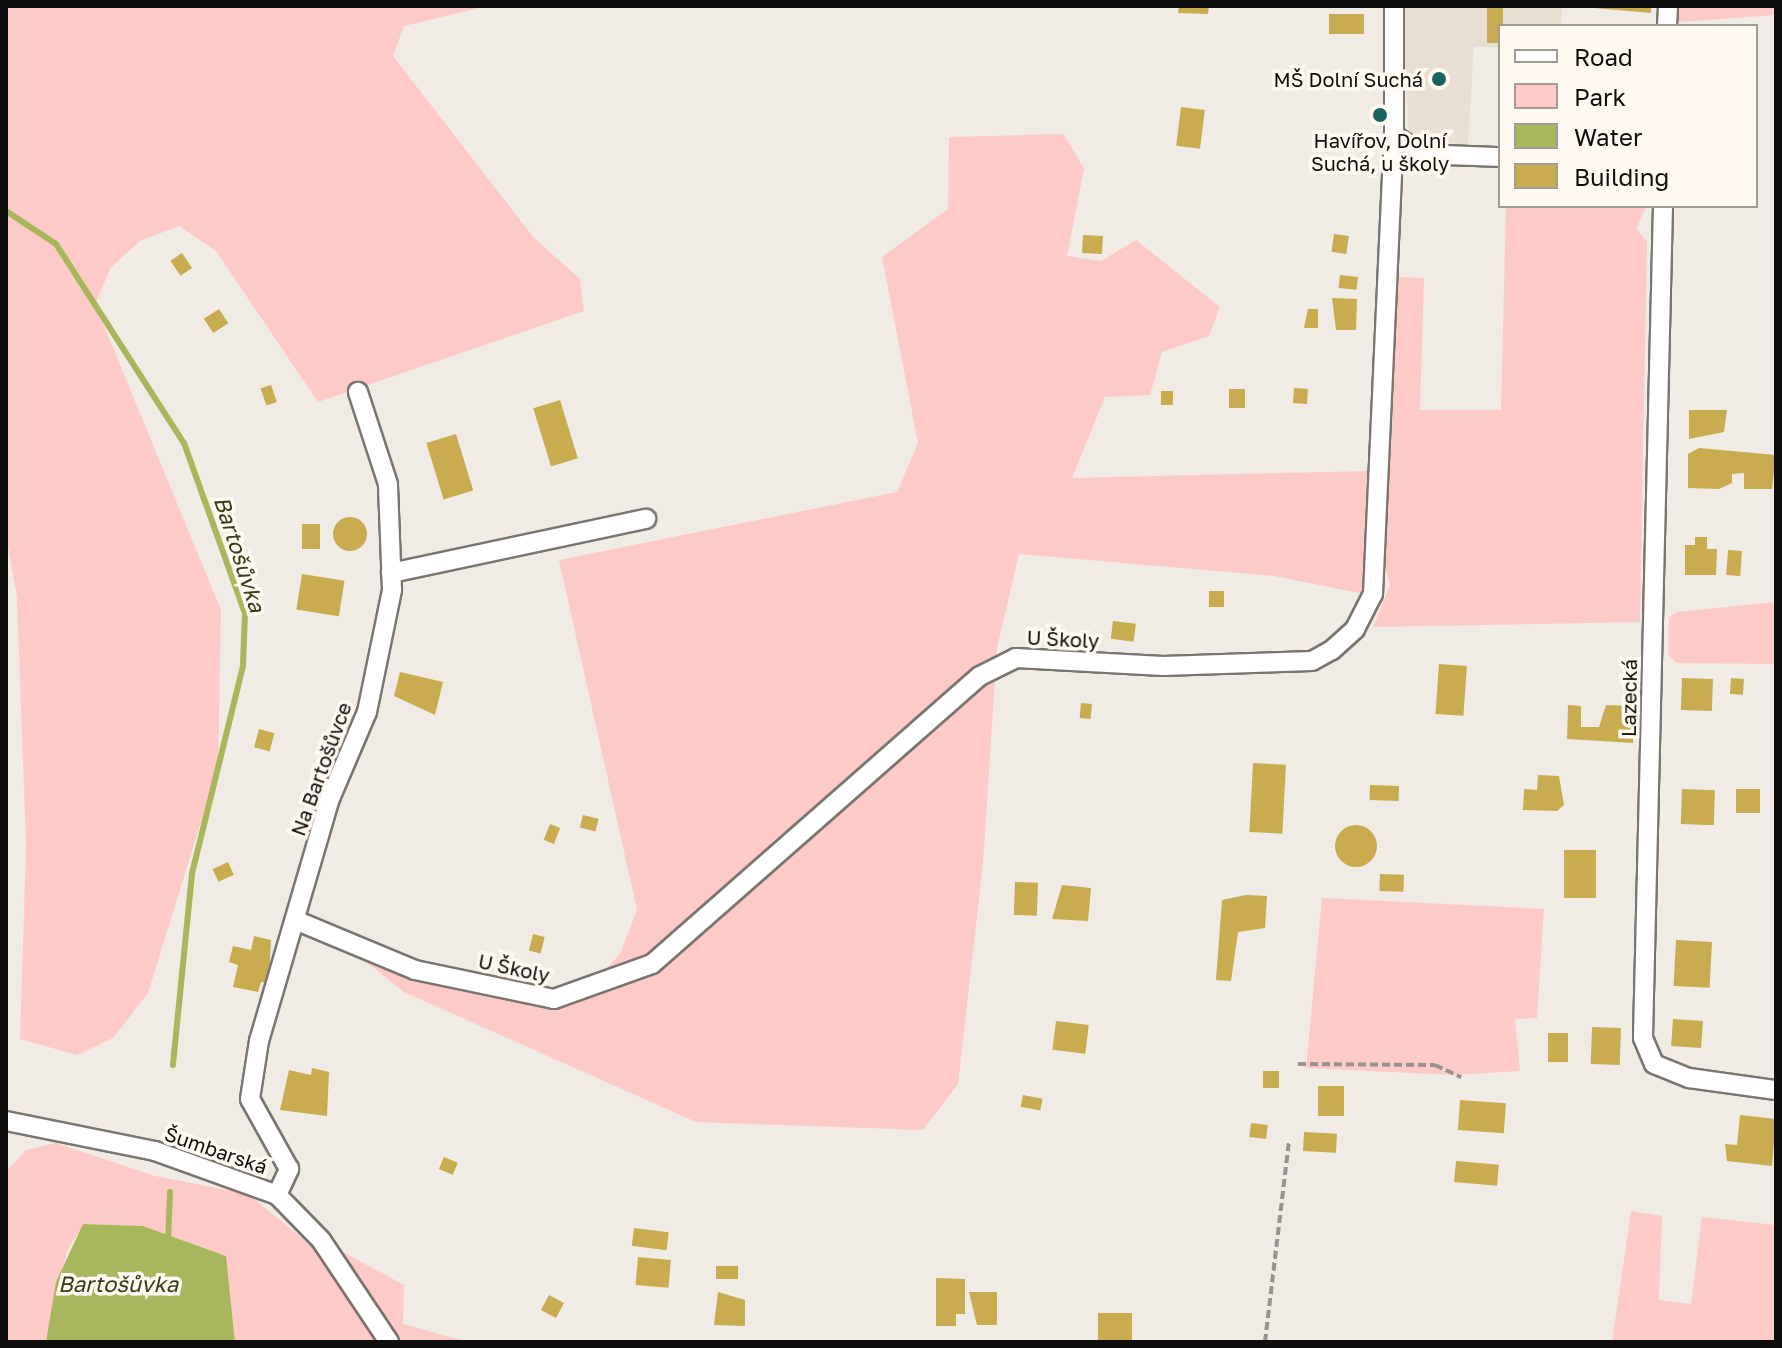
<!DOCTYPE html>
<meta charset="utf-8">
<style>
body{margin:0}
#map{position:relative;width:1782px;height:1348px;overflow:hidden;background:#f1ebe5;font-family:"Golos Text",sans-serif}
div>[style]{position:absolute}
.built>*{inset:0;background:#e9ded2}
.green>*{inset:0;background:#fecac7}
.water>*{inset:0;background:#a9b75c}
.stream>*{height:6px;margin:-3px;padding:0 3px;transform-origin:3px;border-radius:3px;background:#a9b75c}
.building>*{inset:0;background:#c8ac4f;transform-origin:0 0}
.round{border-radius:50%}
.path>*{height:4px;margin-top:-2px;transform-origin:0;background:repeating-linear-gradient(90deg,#98938f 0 8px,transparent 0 12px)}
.roads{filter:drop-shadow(2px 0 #7a7570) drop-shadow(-2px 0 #7a7570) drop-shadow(0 2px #7a7570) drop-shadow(0 -2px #7a7570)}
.minor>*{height:18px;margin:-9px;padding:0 9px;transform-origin:9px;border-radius:9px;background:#fff}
.dots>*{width:22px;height:22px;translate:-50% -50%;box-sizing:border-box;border:4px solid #fff9f2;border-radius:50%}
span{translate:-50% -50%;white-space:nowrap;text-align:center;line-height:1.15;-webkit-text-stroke:7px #fff9f2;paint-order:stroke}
.poi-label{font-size:20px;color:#100e0c}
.right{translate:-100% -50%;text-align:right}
.street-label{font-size:20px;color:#100e0c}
.water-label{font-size:22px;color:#373d16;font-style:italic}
.frame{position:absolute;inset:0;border:8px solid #100e0c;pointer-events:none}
.legend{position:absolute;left:1498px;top:24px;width:260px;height:184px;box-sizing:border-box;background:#fff9f2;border:2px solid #9f9b96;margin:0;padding:10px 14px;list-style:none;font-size:24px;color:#100e0c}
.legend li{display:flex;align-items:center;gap:16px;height:40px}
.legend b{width:40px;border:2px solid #9f9b96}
</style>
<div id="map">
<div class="built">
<div style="clip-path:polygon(1402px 6px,1562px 6px,1561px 26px,1500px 26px,1500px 48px,1474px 46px,1468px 145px,1409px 139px)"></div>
</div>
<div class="green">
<div style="clip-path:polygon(6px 6px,488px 6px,404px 26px,393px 56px,534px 238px,580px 279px,584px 311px,318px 402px,216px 251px,179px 226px,140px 241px,111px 267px,95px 304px,221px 610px,218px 767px,148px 993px,113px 1038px,77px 1055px,20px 1039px,26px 847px,17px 597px,6px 536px)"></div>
<div style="clip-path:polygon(1679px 6px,1776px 6px,1776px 121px,1775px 15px,1679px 22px)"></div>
<div style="clip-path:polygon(1064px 134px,1084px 169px,1067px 256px,1101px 261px,1136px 240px,1220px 307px,1209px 336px,1162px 352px,1150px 395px,1105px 397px,1072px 478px,1369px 471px,1369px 595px,1274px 576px,1019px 554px,997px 648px,983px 864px,958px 1084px,923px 1130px,696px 1122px,404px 992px,364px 960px,302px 932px,550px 1006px,596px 979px,620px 954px,637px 910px,559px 560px,897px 492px,918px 443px,882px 257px,948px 209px,949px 137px)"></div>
<div style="clip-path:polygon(1506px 206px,1647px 206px,1636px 228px,1647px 242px,1640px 622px,1373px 627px,1390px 585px,1381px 550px,1392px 277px,1424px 278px,1420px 410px,1501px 410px)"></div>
<div style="clip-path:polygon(1776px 602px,1776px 664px,1676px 663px,1668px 654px,1669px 617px,1677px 612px)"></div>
<div style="clip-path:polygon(1322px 898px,1544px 909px,1537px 1018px,1515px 1019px,1520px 1071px,1454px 1075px,1306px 1068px)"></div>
<div style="clip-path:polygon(56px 1143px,155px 1176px,248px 1194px,318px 1251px,375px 1342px,235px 1342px,226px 1256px,143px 1226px,84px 1224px,67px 1251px,46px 1342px,6px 1342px,6px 1172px,26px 1150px)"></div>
<div style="clip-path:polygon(1631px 1211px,1662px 1216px,1659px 1300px,1691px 1304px,1702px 1217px,1776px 1225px,1776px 1342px,1612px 1342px)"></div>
<div style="clip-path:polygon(341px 1251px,404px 1285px,403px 1324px,468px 1342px,399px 1342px)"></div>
</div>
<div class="water">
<div style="clip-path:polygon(83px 1224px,143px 1226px,226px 1256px,235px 1342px,46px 1342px,56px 1282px)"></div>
</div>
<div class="stream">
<div style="left:6px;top:211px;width:60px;rotate:33.4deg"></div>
<div style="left:56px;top:244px;width:237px;rotate:57.3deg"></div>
<div style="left:184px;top:443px;width:181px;rotate:70.3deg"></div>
<div style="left:245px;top:613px;width:53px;rotate:92.2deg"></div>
<div style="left:243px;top:666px;width:214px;rotate:103.8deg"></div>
<div style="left:192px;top:874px;width:192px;rotate:95.7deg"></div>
<div style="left:168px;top:1242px;width:50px;rotate:-87.7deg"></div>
</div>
<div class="building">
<div style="clip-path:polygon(1179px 6px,1209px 6px,1208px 14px,1178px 13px)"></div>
<div style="left:1487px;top:6px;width:16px;height:37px"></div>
<div style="clip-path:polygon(1571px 6px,1651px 6px,1651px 13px)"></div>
<div style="left:1329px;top:14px;width:35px;height:20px"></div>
<div style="left:1181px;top:107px;width:24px;height:39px;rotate:7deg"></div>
<div style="left:1334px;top:234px;width:15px;height:18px;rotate:8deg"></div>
<div style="left:1083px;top:235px;width:20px;height:18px;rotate:3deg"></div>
<div style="left:182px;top:253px;width:18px;height:14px;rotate:56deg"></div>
<div style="left:1340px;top:275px;width:18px;height:13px;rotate:6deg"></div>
<div style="clip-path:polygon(1332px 298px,1357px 299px,1356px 330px,1336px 330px)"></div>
<div style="left:219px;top:309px;width:17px;height:18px;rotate:57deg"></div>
<div style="clip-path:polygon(1308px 309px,1318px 309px,1318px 328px,1304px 328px)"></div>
<div style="left:271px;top:385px;width:18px;height:11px;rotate:71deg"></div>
<div style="left:1294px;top:388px;width:14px;height:15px;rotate:4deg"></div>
<div style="left:1229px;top:389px;width:16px;height:19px"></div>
<div style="left:1161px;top:391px;width:12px;height:14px"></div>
<div style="left:560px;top:400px;width:61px;height:28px;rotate:73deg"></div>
<div style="clip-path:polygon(1689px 410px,1727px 410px,1724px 432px,1689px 439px)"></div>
<div style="left:456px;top:434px;width:59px;height:31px;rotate:73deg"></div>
<div style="clip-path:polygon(1699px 448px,1776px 455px,1772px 489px,1744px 489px,1744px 473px,1732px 474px,1732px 483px,1719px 489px,1688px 488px,1688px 454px)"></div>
<div class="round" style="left:333px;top:517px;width:34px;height:34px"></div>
<div style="left:302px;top:524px;width:18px;height:25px"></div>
<div style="clip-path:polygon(1695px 537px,1707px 537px,1707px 549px,1717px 549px,1716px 575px,1685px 575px,1685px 545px,1695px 545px)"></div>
<div style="left:1728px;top:550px;width:14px;height:25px;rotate:4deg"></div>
<div style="left:302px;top:574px;width:43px;height:36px;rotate:9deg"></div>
<div style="left:1209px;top:591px;width:15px;height:16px"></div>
<div style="left:1113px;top:621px;width:23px;height:18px;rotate:7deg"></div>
<div style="left:1439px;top:664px;width:28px;height:50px;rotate:4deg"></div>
<div style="clip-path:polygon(400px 672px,443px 682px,435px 715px,394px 696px)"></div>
<div style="left:1682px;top:678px;width:31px;height:32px;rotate:2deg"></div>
<div style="left:1731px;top:678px;width:13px;height:16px;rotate:4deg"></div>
<div style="left:1081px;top:703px;width:11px;height:15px;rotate:5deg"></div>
<div style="clip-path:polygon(1568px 705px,1581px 706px,1581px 727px,1599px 727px,1606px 705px,1634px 706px,1633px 743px,1567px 739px)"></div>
<div style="left:259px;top:729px;width:16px;height:19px;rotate:15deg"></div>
<div style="left:1253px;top:763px;width:33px;height:69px;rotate:3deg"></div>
<div style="clip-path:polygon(1538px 775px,1559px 776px,1564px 805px,1557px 811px,1523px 810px,1524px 789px,1537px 790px)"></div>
<div style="left:1370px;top:785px;width:29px;height:15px;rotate:2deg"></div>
<div style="left:1682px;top:789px;width:33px;height:35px;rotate:2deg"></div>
<div style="left:1736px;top:789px;width:24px;height:24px"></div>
<div style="left:583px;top:815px;width:16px;height:13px;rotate:14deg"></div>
<div style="left:550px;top:824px;width:11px;height:17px;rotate:22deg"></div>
<div class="round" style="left:1335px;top:825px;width:42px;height:42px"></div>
<div style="left:1564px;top:850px;width:32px;height:48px"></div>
<div style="left:228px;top:862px;width:14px;height:17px;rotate:65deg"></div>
<div style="left:1380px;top:874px;width:24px;height:17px;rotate:2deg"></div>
<div style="left:1015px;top:882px;width:23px;height:33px;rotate:2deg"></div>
<div style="clip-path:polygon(1062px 885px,1091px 888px,1088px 921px,1052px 919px)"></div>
<div style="clip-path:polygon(1246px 895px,1267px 896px,1265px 928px,1238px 932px,1231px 981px,1216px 980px,1222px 900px)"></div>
<div style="left:533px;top:934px;width:12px;height:17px;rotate:14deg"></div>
<div style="clip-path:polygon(254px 936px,271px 940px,269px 983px,261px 982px,258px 992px,233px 987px,238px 965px,229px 962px,233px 946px,251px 950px)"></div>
<div style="left:1676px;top:940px;width:36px;height:46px;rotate:3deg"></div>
<div style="left:1673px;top:1019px;width:30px;height:27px;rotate:4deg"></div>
<div style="left:1056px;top:1021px;width:33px;height:29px;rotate:7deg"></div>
<div style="left:1592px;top:1027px;width:29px;height:37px;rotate:2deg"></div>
<div style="left:1548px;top:1033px;width:20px;height:29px"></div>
<div style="clip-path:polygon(312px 1068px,329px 1072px,327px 1116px,280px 1110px,289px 1070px,311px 1075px)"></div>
<div style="left:1263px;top:1071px;width:16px;height:17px"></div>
<div style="left:1318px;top:1086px;width:26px;height:30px"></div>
<div style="left:1023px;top:1095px;width:20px;height:12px;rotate:11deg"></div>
<div style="left:1460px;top:1100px;width:46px;height:30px;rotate:4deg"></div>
<div style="clip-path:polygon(1740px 1115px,1776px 1119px,1772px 1166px,1727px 1161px,1725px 1144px,1737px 1145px)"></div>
<div style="left:1251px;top:1123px;width:17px;height:14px;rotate:7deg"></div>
<div style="left:1304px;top:1132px;width:33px;height:19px;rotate:3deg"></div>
<div style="left:444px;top:1157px;width:15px;height:13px;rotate:23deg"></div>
<div style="left:1456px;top:1161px;width:43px;height:21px;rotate:5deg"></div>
<div style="left:634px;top:1228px;width:35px;height:18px;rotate:7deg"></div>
<div style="left:638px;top:1257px;width:33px;height:28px;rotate:5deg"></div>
<div style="left:716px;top:1266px;width:22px;height:13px"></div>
<div style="clip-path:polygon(936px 1278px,965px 1279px,965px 1314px,956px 1314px,956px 1326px,936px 1326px)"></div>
<div style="clip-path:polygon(718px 1292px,745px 1300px,745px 1326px,714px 1325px)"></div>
<div style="clip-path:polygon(969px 1292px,997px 1292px,997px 1325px,977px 1325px)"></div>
<div style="left:549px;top:1295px;width:17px;height:17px;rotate:28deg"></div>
<div style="left:1098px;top:1313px;width:34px;height:29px"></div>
</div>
<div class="path">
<div style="left:1298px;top:1064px;width:137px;rotate:0.4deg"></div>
<div style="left:1435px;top:1065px;width:29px;rotate:25deg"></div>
<div style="left:1265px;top:1342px;width:202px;rotate:-83.2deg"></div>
</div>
<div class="roads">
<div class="minor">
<div style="left:1394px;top:6px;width:129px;rotate:90deg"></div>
<div style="left:1394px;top:135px;width:33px;rotate:35deg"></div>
<div style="left:1421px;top:154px;width:79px;rotate:2.2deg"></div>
<div style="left:1667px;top:26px;width:20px;rotate:-87deg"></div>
<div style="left:1663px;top:206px;width:832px;rotate:91.38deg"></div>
<div style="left:1643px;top:1038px;width:28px;rotate:67deg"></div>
<div style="left:1654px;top:1064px;width:38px;rotate:22deg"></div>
<div style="left:1689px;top:1078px;width:88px;rotate:7.9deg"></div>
<div style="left:391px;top:573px;width:261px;rotate:-12deg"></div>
<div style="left:295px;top:920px;width:130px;rotate:22.6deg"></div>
<div style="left:415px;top:970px;width:142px;rotate:11.8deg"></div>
<div style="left:554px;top:999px;width:104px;rotate:-19.7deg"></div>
<div style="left:652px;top:964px;width:436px;rotate:-41.3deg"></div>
<div style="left:980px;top:676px;width:40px;rotate:-26.6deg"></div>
<div style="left:1016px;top:658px;width:147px;rotate:3.1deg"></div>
<div style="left:1163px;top:666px;width:149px;rotate:-1.9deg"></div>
<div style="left:1312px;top:661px;width:23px;rotate:-29deg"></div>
<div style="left:1332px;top:650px;width:31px;rotate:-42deg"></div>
<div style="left:1355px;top:629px;width:39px;rotate:-63deg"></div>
<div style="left:1373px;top:594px;width:459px;rotate:-87.4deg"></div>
<div style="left:6px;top:1121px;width:152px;rotate:11.4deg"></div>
<div style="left:155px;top:1151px;width:130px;rotate:19.8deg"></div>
<div style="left:277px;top:1195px;width:63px;rotate:45.6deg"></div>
<div style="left:321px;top:1240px;width:123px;rotate:56.3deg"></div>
<div style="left:277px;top:1195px;width:29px;rotate:-65deg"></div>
<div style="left:289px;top:1169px;width:80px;rotate:-119.1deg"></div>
<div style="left:250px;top:1099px;width:59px;rotate:-81.2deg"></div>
<div style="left:259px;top:1041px;width:250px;rotate:-73.7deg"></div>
<div style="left:329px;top:801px;width:97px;rotate:-66.9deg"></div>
<div style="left:367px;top:712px;width:125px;rotate:-78.4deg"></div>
<div style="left:392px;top:590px;width:106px;rotate:-92.2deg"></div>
<div style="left:388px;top:484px;width:97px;rotate:-108.1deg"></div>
</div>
</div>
<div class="dots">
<div style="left:1439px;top:79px;background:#18645f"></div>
<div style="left:1380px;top:115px;background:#18645f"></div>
</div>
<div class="poi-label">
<span class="right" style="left:1423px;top:79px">MŠ Dolní Suchá</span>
<span style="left:1380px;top:152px">Havířov, Dolní<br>Suchá, u školy</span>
</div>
<div class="street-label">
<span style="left:1063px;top:639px;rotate:3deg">U Školy</span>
<span style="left:1629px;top:698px;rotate:-89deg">Lazecká</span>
<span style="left:321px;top:769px;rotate:-70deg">Na Bartošůvce</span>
<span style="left:514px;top:968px;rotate:12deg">U Školy</span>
<span style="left:216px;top:1150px;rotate:19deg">Šumbarská</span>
</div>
<div class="water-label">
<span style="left:240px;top:554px;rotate:72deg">Bartošůvka</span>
<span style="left:118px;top:1284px">Bartošůvka</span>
</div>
<div class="frame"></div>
<ul class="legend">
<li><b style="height:10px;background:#fff"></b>Road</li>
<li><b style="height:22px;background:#fecac7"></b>Park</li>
<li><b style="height:22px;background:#a9b75c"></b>Water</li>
<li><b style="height:22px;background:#c8ac4f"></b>Building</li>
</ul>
</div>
